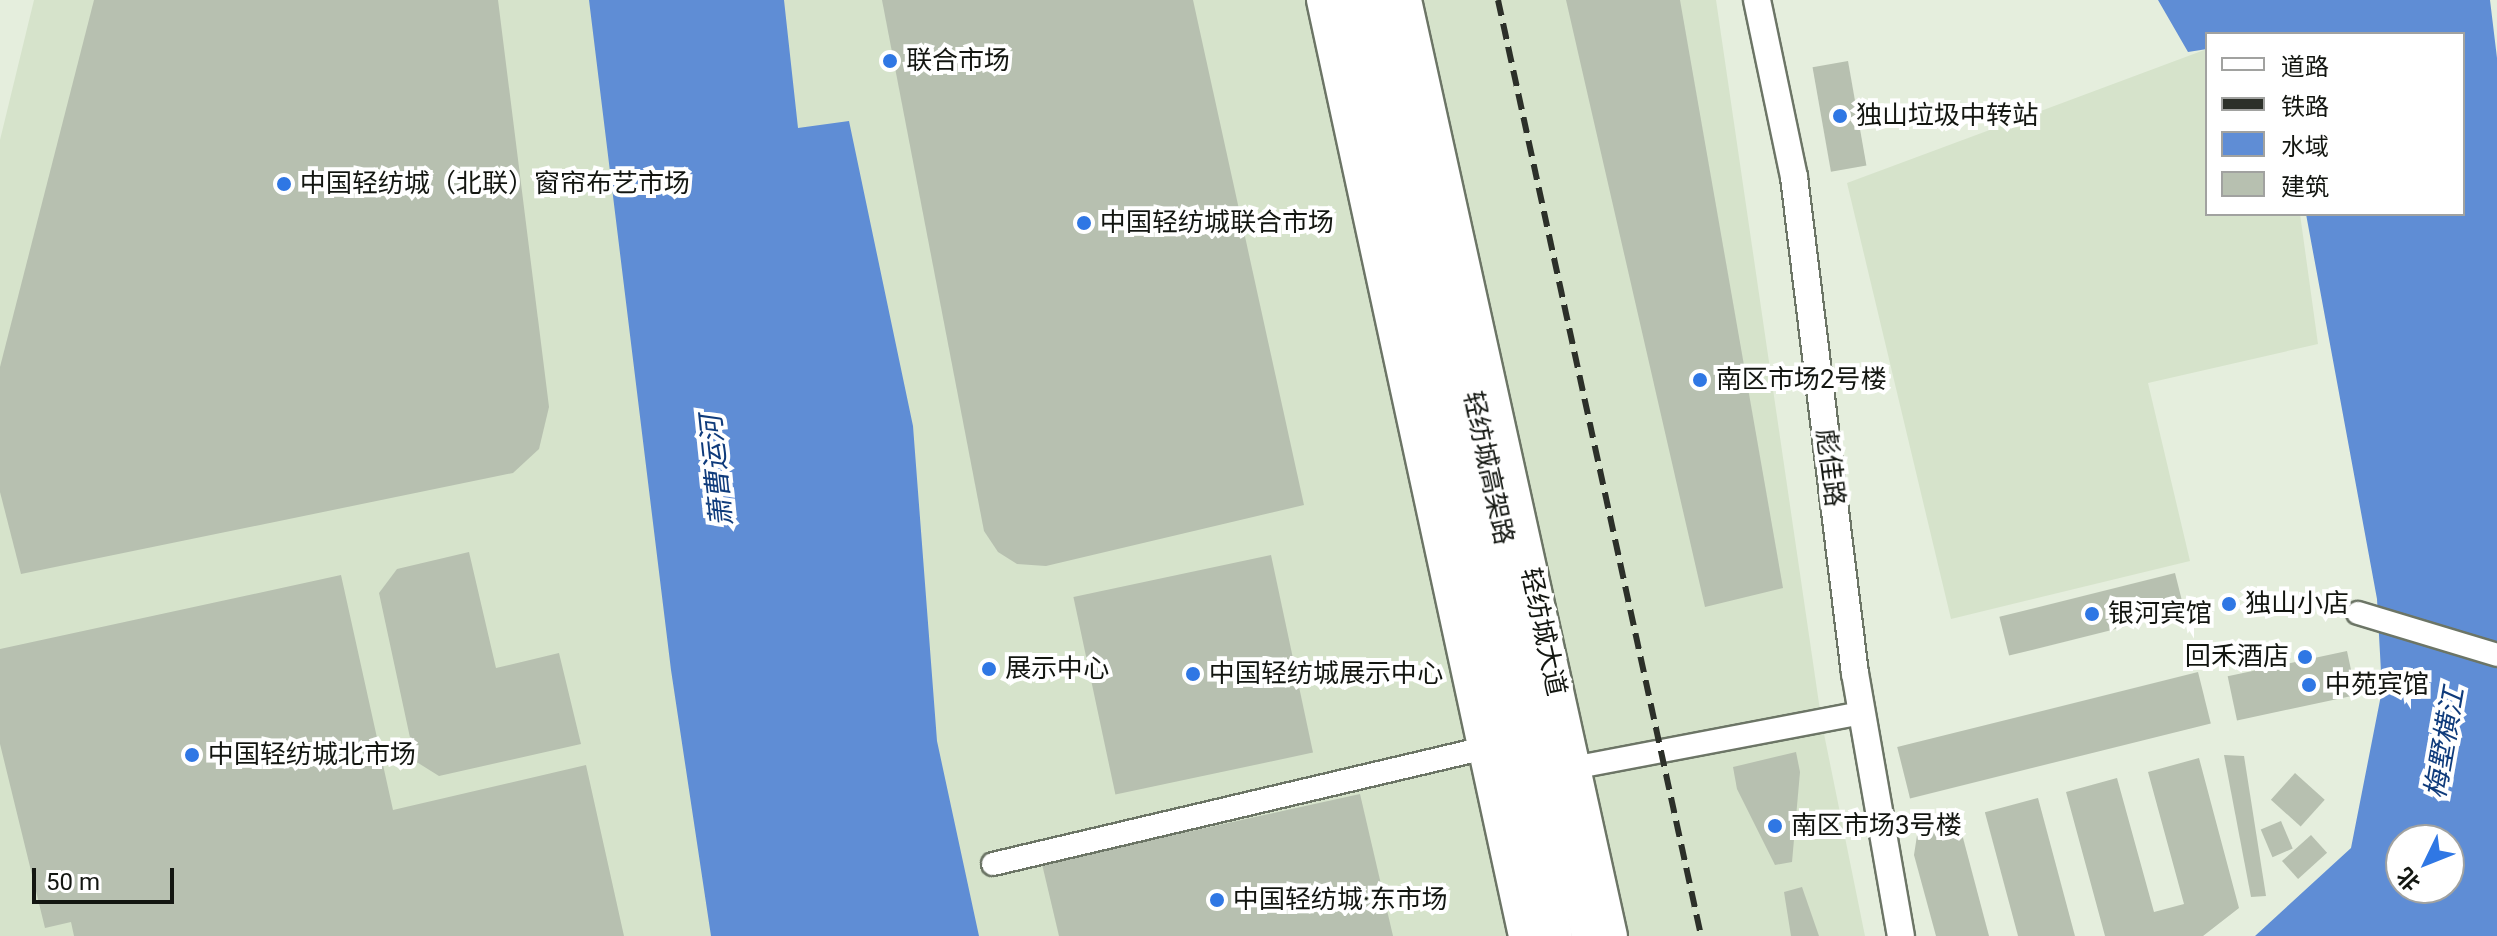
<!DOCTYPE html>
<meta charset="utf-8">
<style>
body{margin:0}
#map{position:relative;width:2497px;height:936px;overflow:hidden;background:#e5eedd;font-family:Roboto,"Noto Sans SC",sans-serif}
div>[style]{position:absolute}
.built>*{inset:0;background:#d6e3cb}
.water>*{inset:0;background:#5f8dd5}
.building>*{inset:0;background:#b7c0b0;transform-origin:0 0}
.roads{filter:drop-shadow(2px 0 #6c7566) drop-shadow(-2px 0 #6c7566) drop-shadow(0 2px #6c7566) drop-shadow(0 -2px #6c7566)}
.minor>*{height:22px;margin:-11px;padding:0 11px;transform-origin:11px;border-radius:11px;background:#fff}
.tertiary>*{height:26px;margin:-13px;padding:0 13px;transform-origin:13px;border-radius:13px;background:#fff}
.primary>*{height:34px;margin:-17px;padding:0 17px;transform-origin:17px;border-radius:17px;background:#fff}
.trunk>*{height:36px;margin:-18px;padding:0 18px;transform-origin:18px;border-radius:18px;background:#fff}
.rail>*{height:6px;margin-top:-3px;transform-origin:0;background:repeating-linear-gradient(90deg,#2c3029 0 16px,transparent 0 24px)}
.dots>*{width:22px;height:22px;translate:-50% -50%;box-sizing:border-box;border:4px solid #fff;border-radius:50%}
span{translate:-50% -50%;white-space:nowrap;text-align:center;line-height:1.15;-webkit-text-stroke:8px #fff;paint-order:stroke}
.poi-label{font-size:26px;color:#131611}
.left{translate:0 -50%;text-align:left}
.right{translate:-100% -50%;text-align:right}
.street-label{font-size:26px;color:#131611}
.water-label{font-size:28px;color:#0f3b7b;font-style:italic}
.legend{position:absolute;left:2205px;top:32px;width:260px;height:184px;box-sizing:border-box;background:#fff;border:2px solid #a1a2a0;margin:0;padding:10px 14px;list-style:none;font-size:24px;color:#131611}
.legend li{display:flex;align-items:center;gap:16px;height:40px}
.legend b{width:40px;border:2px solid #a1a2a0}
.north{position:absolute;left:2385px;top:824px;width:80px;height:80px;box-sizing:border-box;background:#fff;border:2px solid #a1a2a0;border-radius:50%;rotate:227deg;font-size:22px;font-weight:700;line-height:32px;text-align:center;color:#131611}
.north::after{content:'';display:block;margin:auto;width:28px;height:36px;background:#2f77e4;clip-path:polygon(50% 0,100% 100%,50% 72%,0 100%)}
.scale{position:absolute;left:32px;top:868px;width:142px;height:36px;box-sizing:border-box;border:4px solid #131611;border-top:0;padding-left:10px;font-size:24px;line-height:28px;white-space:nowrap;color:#131611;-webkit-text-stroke:6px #fff;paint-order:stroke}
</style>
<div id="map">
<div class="built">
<div style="clip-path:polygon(34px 0,1716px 0,1822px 724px,1865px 936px,0 936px,0 140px)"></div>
<div style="clip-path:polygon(2207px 49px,2207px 214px,2300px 214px,2318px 344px,2148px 383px,2190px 561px,1951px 619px,1847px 183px)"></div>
</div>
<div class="water">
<div style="clip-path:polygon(589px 0,784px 0,798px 128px,849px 121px,913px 426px,937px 741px,979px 936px,711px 936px,671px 670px)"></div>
<div style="clip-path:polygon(evenodd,2158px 0,2490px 0,2497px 58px,2497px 936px,2255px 936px,2351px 848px,2382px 690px,2377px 599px,2306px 214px,2463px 214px,2463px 34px,2207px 34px,2207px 49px,2188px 52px,2158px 0,2401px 840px,2449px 840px,2449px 888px,2401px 888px,2401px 840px)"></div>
</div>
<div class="building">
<div style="clip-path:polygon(94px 0,498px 0,549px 407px,539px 449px,513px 473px,21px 574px,0 492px,0 367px)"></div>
<div style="clip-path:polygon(882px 0,1193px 0,1304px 505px,1046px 566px,1017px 564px,998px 552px,984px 531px)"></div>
<div style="clip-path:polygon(1566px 0,1680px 0,1783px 588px,1705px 607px)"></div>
<div style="left:1848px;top:61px;width:106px;height:36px;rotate:80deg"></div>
<div style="clip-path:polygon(469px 552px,496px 668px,559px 653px,581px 744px,439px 776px,415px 761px,379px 593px,397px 569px)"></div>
<div style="left:1271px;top:555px;width:202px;height:202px;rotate:78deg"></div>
<div style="left:2175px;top:573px;width:40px;height:181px;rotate:76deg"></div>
<div style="clip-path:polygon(341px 575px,393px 810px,586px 765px,624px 936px,74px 936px,71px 922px,45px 928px,0 744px,0 649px)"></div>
<div style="left:2347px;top:651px;width:45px;height:122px;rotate:78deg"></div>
<div style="left:2198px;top:672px;width:53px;height:310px;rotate:76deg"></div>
<div style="clip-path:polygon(1796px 752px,1800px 772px,1792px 862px,1775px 865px,1737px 789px,1733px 767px)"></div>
<div style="clip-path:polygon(2224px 755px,2244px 756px,2266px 896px,2251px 897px)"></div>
<div style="clip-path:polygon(2199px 758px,2239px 908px,2203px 936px,2105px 936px,2066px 792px,2117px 778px,2154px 912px,2184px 904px,2148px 772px)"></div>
<div style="left:2295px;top:773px;width:40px;height:36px;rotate:42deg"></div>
<div style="clip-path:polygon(1360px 794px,1393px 936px,1059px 936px,1042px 864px)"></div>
<div style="left:2038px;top:798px;width:143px;height:55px;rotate:75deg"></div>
<div style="clip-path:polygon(1958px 819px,1989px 936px,1936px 936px,1914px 855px,1918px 829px)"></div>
<div style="left:2281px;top:821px;width:30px;height:22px;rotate:67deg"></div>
<div style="left:2311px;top:835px;width:24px;height:39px;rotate:48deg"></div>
<div style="clip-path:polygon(1802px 887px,1819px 936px,1791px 936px,1784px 892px)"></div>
</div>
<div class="roads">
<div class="minor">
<div style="left:2358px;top:613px;width:145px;rotate:16.8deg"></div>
<div style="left:1573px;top:768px;width:294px;rotate:-10.8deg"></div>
<div style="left:993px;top:864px;width:505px;rotate:-13.27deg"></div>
</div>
<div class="tertiary">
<div style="left:1757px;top:0;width:181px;rotate:78.2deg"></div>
<div style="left:1794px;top:177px;width:500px;rotate:83deg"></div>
<div style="left:1855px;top:673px;width:267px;rotate:80.1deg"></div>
</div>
<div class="primary">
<div style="left:1324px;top:0;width:958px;rotate:77.82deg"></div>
<div style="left:1404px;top:0;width:958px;rotate:77.59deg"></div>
</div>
<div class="trunk">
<div style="left:1354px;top:0;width:957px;rotate:77.94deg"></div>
<div style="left:1386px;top:0;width:958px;rotate:77.7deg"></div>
</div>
</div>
<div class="rail">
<div style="left:1498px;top:0;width:958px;rotate:77.76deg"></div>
</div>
<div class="dots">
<div style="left:890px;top:61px;background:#2f77e4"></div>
<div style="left:1840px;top:116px;background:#2f77e4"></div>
<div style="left:284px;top:184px;background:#2f77e4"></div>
<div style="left:1084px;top:223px;background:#2f77e4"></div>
<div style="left:1700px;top:380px;background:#2f77e4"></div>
<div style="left:2229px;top:604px;background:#2f77e4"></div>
<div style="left:2092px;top:614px;background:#2f77e4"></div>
<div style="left:2305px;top:657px;background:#2f77e4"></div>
<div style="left:989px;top:669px;background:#2f77e4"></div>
<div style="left:1193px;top:674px;background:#2f77e4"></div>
<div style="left:2309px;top:685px;background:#2f77e4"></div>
<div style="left:192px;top:755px;background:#2f77e4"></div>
<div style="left:1775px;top:826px;background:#2f77e4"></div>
<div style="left:1217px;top:900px;background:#2f77e4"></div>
</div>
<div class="poi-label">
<span class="left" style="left:906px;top:61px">联合市场</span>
<span class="left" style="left:1856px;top:116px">独山垃圾中转站</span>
<span class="left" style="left:300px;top:184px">中国轻纺城（北联）窗帘布艺市场</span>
<span class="left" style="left:1100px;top:223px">中国轻纺城联合市场</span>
<span class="left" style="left:1716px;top:380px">南区市场2号楼</span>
<span class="left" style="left:2245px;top:604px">独山小店</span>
<span class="left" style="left:2108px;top:614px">银河宾馆</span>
<span class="right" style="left:2289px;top:657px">回禾酒店</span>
<span class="left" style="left:1005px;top:669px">展示中心</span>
<span class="left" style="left:1209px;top:674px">中国轻纺城展示中心</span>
<span class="left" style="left:2325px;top:685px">中苑宾馆</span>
<span class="left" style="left:208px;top:755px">中国轻纺城北市场</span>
<span class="left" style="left:1791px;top:826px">南区市场3号楼</span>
<span class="left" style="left:1233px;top:900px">中国轻纺城·东市场</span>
</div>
<div class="street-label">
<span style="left:1488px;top:468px;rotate:78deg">轻纺城高架路</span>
<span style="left:1830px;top:468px;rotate:83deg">彪佳路</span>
<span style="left:1543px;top:632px;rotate:78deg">轻纺城大道</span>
</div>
<div class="water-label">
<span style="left:717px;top:471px;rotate:-96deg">萧曹运河</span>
<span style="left:2445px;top:743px;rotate:-80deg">梅墅横江</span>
</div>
<ul class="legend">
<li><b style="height:10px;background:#fff"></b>道路</li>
<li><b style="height:10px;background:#2c3029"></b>铁路</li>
<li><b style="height:22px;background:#5f8dd5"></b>水域</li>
<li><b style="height:22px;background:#b7c0b0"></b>建筑</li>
</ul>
<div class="north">北</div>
<div class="scale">50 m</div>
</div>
